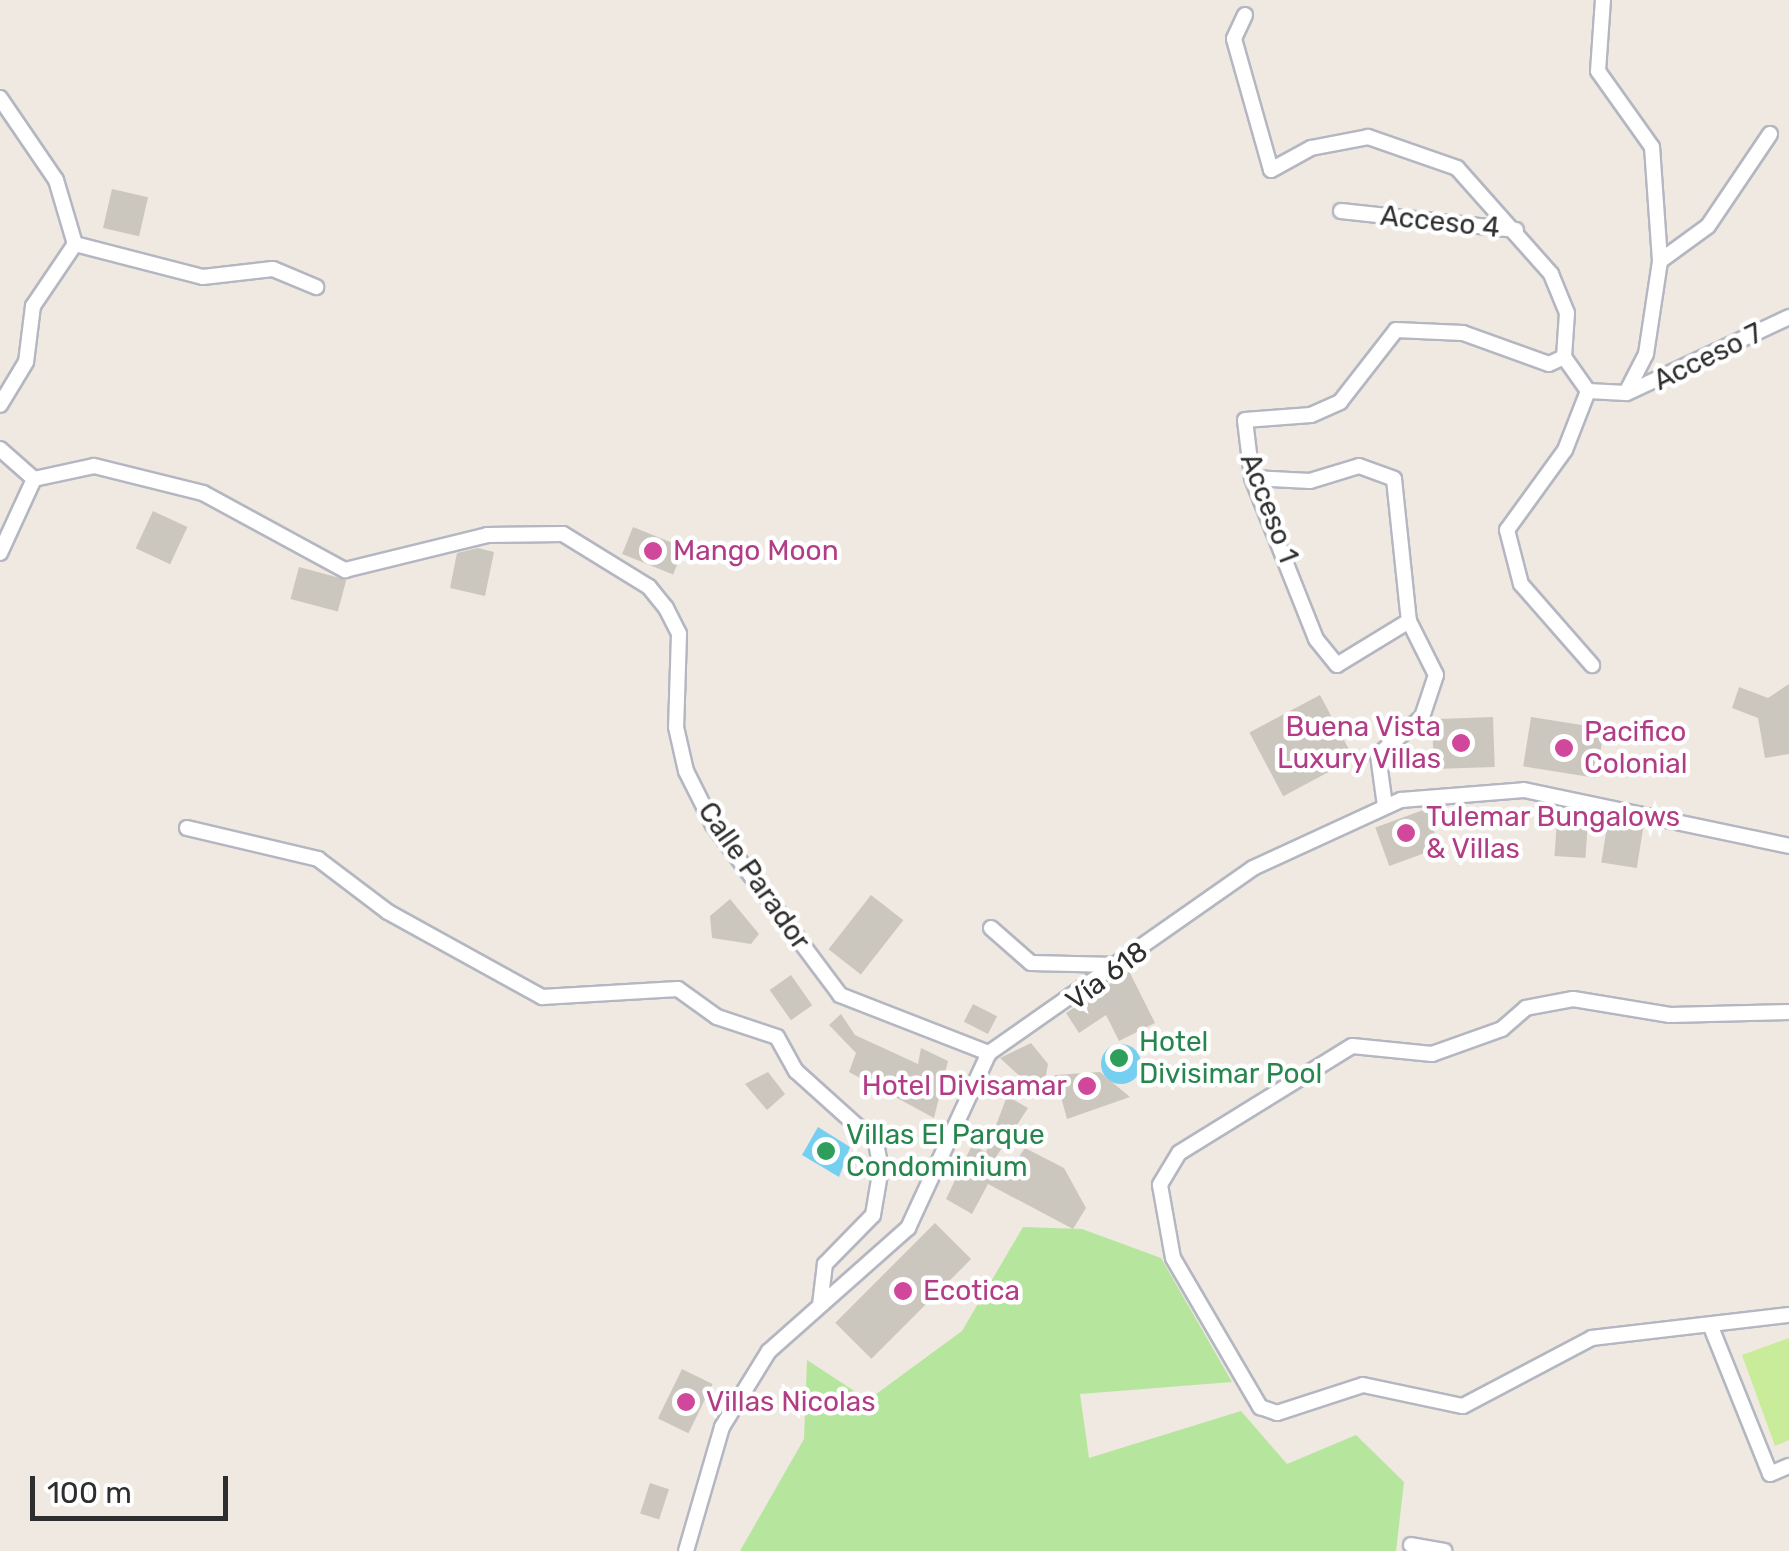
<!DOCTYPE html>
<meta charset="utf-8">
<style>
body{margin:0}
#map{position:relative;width:1789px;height:1551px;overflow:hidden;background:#efe9e1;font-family:Rubik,sans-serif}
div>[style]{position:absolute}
.green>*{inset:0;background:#b6e59e}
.pitch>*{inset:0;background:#c9ec9a}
.water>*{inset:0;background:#75cff0}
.round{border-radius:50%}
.building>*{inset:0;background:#cbc7bf;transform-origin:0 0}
.roads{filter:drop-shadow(2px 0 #b4b7c1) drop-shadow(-2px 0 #b4b7c1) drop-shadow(0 2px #b4b7c1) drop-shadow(0 -2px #b4b7c1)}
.minor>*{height:14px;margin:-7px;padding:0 7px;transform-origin:7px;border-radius:7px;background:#fff}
.dots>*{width:28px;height:28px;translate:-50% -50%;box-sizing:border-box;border:5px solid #fff;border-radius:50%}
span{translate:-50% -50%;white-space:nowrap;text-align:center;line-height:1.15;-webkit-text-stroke:9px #fff;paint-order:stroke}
.street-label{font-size:28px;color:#2e2e2e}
.hotel-label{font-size:28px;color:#b23c85}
.left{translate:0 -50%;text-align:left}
.right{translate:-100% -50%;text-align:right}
.leisure-label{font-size:28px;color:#27864d}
.scale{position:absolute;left:30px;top:1476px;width:198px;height:45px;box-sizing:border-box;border:5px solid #2e2e2e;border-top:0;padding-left:12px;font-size:30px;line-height:35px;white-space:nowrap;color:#2e2e2e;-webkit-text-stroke:8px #fff;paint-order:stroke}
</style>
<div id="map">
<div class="green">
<div style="clip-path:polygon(1023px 1227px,1082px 1229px,1161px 1258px,1232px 1382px,1080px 1394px,1089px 1458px,1241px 1411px,1287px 1464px,1356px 1435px,1404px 1482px,1396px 1551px,740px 1551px,804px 1439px,807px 1360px,868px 1400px,962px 1331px)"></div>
</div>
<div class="pitch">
<div style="clip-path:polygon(1789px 1338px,1789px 1440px,1775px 1446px,1742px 1355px)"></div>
</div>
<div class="water">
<div class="round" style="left:1101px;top:1044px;width:40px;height:40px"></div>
<div style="clip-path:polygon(818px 1127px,850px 1147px,839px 1177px,802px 1155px)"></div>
</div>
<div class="building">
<div style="left:112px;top:189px;width:37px;height:40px;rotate:13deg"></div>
<div style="left:153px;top:511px;width:38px;height:41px;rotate:25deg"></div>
<div style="left:633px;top:527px;width:55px;height:29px;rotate:22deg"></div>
<div style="clip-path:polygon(478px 548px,494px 552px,485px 596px,450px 588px,457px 553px)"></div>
<div style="left:299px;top:567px;width:49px;height:33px;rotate:15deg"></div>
<div style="clip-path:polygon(1789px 684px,1789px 754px,1765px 758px,1758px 718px,1732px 708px,1739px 687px,1768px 698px)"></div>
<div style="left:1320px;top:695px;width:72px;height:80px;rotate:62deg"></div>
<div style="left:1493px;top:717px;width:50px;height:61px;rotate:88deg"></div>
<div style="left:1531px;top:717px;width:74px;height:50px;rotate:9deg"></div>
<div style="left:1426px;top:809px;width:41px;height:54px;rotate:70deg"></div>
<div style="left:1557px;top:820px;width:31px;height:36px;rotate:4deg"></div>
<div style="left:1608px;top:820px;width:36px;height:43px;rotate:9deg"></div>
<div style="left:871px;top:895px;width:41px;height:69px;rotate:38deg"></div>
<div style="clip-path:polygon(730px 899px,759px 934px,751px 944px,712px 938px,710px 916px)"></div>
<div style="clip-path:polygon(1129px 971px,1155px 1023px,1119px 1041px,1106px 1015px,1079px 1033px,1066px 1013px)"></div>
<div style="left:791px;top:975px;width:37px;height:26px;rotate:55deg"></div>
<div style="left:973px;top:1004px;width:27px;height:20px;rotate:27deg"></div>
<div style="clip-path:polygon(841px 1014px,855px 1035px,918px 1064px,921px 1048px,948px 1061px,934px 1118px,849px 1072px,856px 1053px,829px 1025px)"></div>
<div style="clip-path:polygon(1031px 1043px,1048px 1064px,1042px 1097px,1000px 1058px)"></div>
<div style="clip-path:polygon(768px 1072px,785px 1094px,767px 1110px,745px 1084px)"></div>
<div style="clip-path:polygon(1100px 1072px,1130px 1097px,1067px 1119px,1055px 1075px)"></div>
<div style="clip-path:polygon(1007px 1096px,1028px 1108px,996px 1157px,1013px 1165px,1025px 1148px,1064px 1168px,1086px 1208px,1073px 1229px,988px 1184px,972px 1214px,946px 1199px,972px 1145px,986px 1152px)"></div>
<div style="left:935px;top:1223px;width:51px;height:141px;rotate:45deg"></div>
<div style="left:682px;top:1369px;width:34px;height:55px;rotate:26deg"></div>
<div style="left:650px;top:1483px;width:20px;height:32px;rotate:18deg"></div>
</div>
<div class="roads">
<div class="minor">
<div style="left:1245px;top:15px;width:26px;rotate:115deg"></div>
<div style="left:1234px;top:39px;width:136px;rotate:74.2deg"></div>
<div style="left:1271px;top:170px;width:46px;rotate:-28.8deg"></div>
<div style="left:1311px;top:148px;width:58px;rotate:-10.9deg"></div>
<div style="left:1368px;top:137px;width:94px;rotate:19.2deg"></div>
<div style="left:1457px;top:168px;width:142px;rotate:48.4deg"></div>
<div style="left:1551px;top:274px;width:42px;rotate:67.7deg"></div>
<div style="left:1567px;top:313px;width:44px;rotate:93.9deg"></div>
<div style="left:0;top:98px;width:99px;rotate:55.7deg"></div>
<div style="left:56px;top:180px;width:67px;rotate:73.5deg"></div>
<div style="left:75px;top:244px;width:75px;rotate:124.1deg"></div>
<div style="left:33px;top:306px;width:56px;rotate:97.1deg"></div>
<div style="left:26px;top:362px;width:50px;rotate:121.2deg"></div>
<div style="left:1341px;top:211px;width:176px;rotate:6.2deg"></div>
<div style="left:75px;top:244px;width:132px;rotate:14.5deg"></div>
<div style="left:203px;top:277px;width:70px;rotate:-6.5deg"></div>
<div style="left:273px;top:269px;width:47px;rotate:22.7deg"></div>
<div style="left:1660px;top:261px;width:59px;rotate:-36.1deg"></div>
<div style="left:1708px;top:226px;width:111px;rotate:-56deg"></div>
<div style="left:1564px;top:357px;width:42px;rotate:54.8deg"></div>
<div style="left:1588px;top:391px;width:38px;rotate:3deg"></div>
<div style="left:1626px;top:393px;width:44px;rotate:-62.9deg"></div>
<div style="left:1646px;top:354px;width:94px;rotate:-81.4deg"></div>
<div style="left:1660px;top:261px;width:114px;rotate:-94deg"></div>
<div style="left:1652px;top:147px;width:93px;rotate:-125.4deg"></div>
<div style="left:1598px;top:71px;width:71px;rotate:-86deg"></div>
<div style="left:1588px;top:391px;width:63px;rotate:111.3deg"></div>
<div style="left:1565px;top:450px;width:99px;rotate:125.9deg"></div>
<div style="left:1507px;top:530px;width:56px;rotate:75.5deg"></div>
<div style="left:1521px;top:584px;width:108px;rotate:48.8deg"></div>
<div style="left:1627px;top:393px;width:179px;rotate:-25.1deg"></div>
<div style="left:0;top:449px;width:45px;rotate:41.4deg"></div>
<div style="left:34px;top:479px;width:61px;rotate:-12.2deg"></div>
<div style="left:94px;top:466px;width:112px;rotate:13.9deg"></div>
<div style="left:203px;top:493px;width:162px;rotate:28.5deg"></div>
<div style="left:345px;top:570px;width:146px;rotate:-13.8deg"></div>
<div style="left:487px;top:535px;width:76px;rotate:-0.8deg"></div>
<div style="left:563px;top:534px;width:101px;rotate:31.6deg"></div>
<div style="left:649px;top:587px;width:27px;rotate:51deg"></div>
<div style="left:666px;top:608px;width:29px;rotate:63deg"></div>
<div style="left:679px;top:634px;width:93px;rotate:91.8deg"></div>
<div style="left:676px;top:727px;width:45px;rotate:77.2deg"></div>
<div style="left:686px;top:771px;width:60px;rotate:63.4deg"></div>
<div style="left:713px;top:825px;width:212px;rotate:53.2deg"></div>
<div style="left:840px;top:995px;width:160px;rotate:21.3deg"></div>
<div style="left:1252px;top:478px;width:58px;rotate:3deg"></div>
<div style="left:1310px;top:481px;width:51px;rotate:-17deg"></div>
<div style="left:1359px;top:466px;width:37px;rotate:20deg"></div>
<div style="left:1394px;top:479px;width:143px;rotate:84deg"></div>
<div style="left:0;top:553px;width:81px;rotate:-65.3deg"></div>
<div style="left:1385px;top:806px;width:51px;rotate:-97.8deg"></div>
<div style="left:1378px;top:755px;width:58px;rotate:-40.8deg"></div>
<div style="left:1422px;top:717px;width:44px;rotate:-71.6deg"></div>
<div style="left:1436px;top:675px;width:60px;rotate:-116.6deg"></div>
<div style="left:1409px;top:621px;width:84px;rotate:148.6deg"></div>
<div style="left:1337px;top:665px;width:33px;rotate:-129deg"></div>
<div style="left:1316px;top:639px;width:173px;rotate:-111.7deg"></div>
<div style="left:1252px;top:478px;width:58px;rotate:-96.9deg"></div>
<div style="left:1245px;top:420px;width:66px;rotate:-4.3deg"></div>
<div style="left:1311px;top:415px;width:32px;rotate:-24deg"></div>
<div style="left:1340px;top:402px;width:91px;rotate:-52.1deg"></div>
<div style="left:1396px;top:330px;width:67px;rotate:2.6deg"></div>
<div style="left:1463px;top:333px;width:91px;rotate:19.8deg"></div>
<div style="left:1549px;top:364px;width:17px;rotate:-25deg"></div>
<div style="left:187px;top:828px;width:135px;rotate:13.3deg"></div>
<div style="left:318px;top:859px;width:88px;rotate:37.1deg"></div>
<div style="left:388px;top:912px;width:176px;rotate:28.9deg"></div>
<div style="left:542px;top:997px;width:136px;rotate:-3.4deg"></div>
<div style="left:678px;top:989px;width:48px;rotate:35.7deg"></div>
<div style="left:717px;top:1017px;width:63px;rotate:18.4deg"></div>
<div style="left:777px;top:1037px;width:39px;rotate:61deg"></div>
<div style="left:796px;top:1071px;width:108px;rotate:42deg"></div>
<div style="left:876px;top:1143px;width:25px;rotate:79deg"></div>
<div style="left:881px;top:1168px;width:48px;rotate:99.7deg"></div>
<div style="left:873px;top:1215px;width:69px;rotate:134.4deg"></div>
<div style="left:825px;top:1264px;width:38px;rotate:97deg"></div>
<div style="left:991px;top:928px;width:53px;rotate:41.2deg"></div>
<div style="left:1031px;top:963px;width:85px;rotate:1.3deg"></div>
<div style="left:1789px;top:1012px;width:119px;rotate:178.6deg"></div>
<div style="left:1670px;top:1015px;width:98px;rotate:-170.6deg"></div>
<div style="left:1573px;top:999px;width:48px;rotate:169.2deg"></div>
<div style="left:1526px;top:1008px;width:32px;rotate:139deg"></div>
<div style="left:1502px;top:1029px;width:74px;rotate:160.3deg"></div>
<div style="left:1432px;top:1054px;width:80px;rotate:-174.3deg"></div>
<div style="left:1352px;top:1046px;width:203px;rotate:148.3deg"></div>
<div style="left:1179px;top:1153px;width:37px;rotate:121deg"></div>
<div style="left:1160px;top:1185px;width:74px;rotate:79.9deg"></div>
<div style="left:1173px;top:1258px;width:173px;rotate:59.7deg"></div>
<div style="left:1260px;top:1407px;width:18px;rotate:19deg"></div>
<div style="left:1277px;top:1413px;width:90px;rotate:-18deg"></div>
<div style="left:1363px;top:1385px;width:102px;rotate:11.9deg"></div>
<div style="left:1463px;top:1406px;width:146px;rotate:-27.8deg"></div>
<div style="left:1592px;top:1338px;width:198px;rotate:-6.7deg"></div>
<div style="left:1711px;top:1327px;width:158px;rotate:68.1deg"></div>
<div style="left:1770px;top:1474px;width:21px;rotate:-23deg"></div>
<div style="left:1411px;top:1545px;width:34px;rotate:10deg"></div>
<div style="left:686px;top:1551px;width:129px;rotate:-73.8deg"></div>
<div style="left:722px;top:1427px;width:89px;rotate:-58.3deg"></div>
<div style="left:769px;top:1351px;width:186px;rotate:-41.5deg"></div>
<div style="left:908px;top:1228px;width:193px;rotate:-65.2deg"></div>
<div style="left:989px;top:1053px;width:322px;rotate:-35deg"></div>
<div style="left:1253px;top:868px;width:163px;rotate:-24.7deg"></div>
<div style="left:1401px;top:800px;width:123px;rotate:-4.6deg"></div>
<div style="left:1524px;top:790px;width:271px;rotate:11.9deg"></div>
</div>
</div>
<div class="dots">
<div style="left:653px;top:551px;background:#d1479c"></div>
<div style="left:1461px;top:743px;background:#d1479c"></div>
<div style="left:1564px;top:748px;background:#d1479c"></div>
<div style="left:1406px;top:833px;background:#d1479c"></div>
<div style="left:1119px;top:1058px;background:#2e9e5b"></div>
<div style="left:1087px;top:1086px;background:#d1479c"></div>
<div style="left:826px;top:1151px;background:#2e9e5b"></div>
<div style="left:903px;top:1291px;background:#d1479c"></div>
<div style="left:686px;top:1402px;background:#d1479c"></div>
</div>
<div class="street-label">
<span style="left:1440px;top:222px;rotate:6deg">Acceso 4</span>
<span style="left:1708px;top:357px;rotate:-26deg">Acceso 7</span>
<span style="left:1269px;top:508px;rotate:69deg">Acceso 1</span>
<span style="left:754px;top:876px;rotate:55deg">Calle Parador</span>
<span style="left:1107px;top:976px;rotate:-37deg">Vía 618</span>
</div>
<div class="hotel-label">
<span class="left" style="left:673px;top:551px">Mango Moon</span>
<span class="right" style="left:1441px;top:743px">Buena Vista<br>Luxury Villas</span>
<span class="left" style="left:1584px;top:748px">Pacifico<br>Colonial</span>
<span class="left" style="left:1426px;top:833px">Tulemar Bungalows<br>&amp; Villas</span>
<span class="right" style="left:1067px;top:1086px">Hotel Divisamar</span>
<span class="left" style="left:923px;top:1291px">Ecotica</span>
<span class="left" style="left:706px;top:1402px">Villas Nicolas</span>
</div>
<div class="leisure-label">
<span class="left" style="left:1139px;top:1058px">Hotel<br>Divisimar Pool</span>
<span class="left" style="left:846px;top:1151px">Villas El Parque<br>Condominium</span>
</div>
<div class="scale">100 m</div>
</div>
